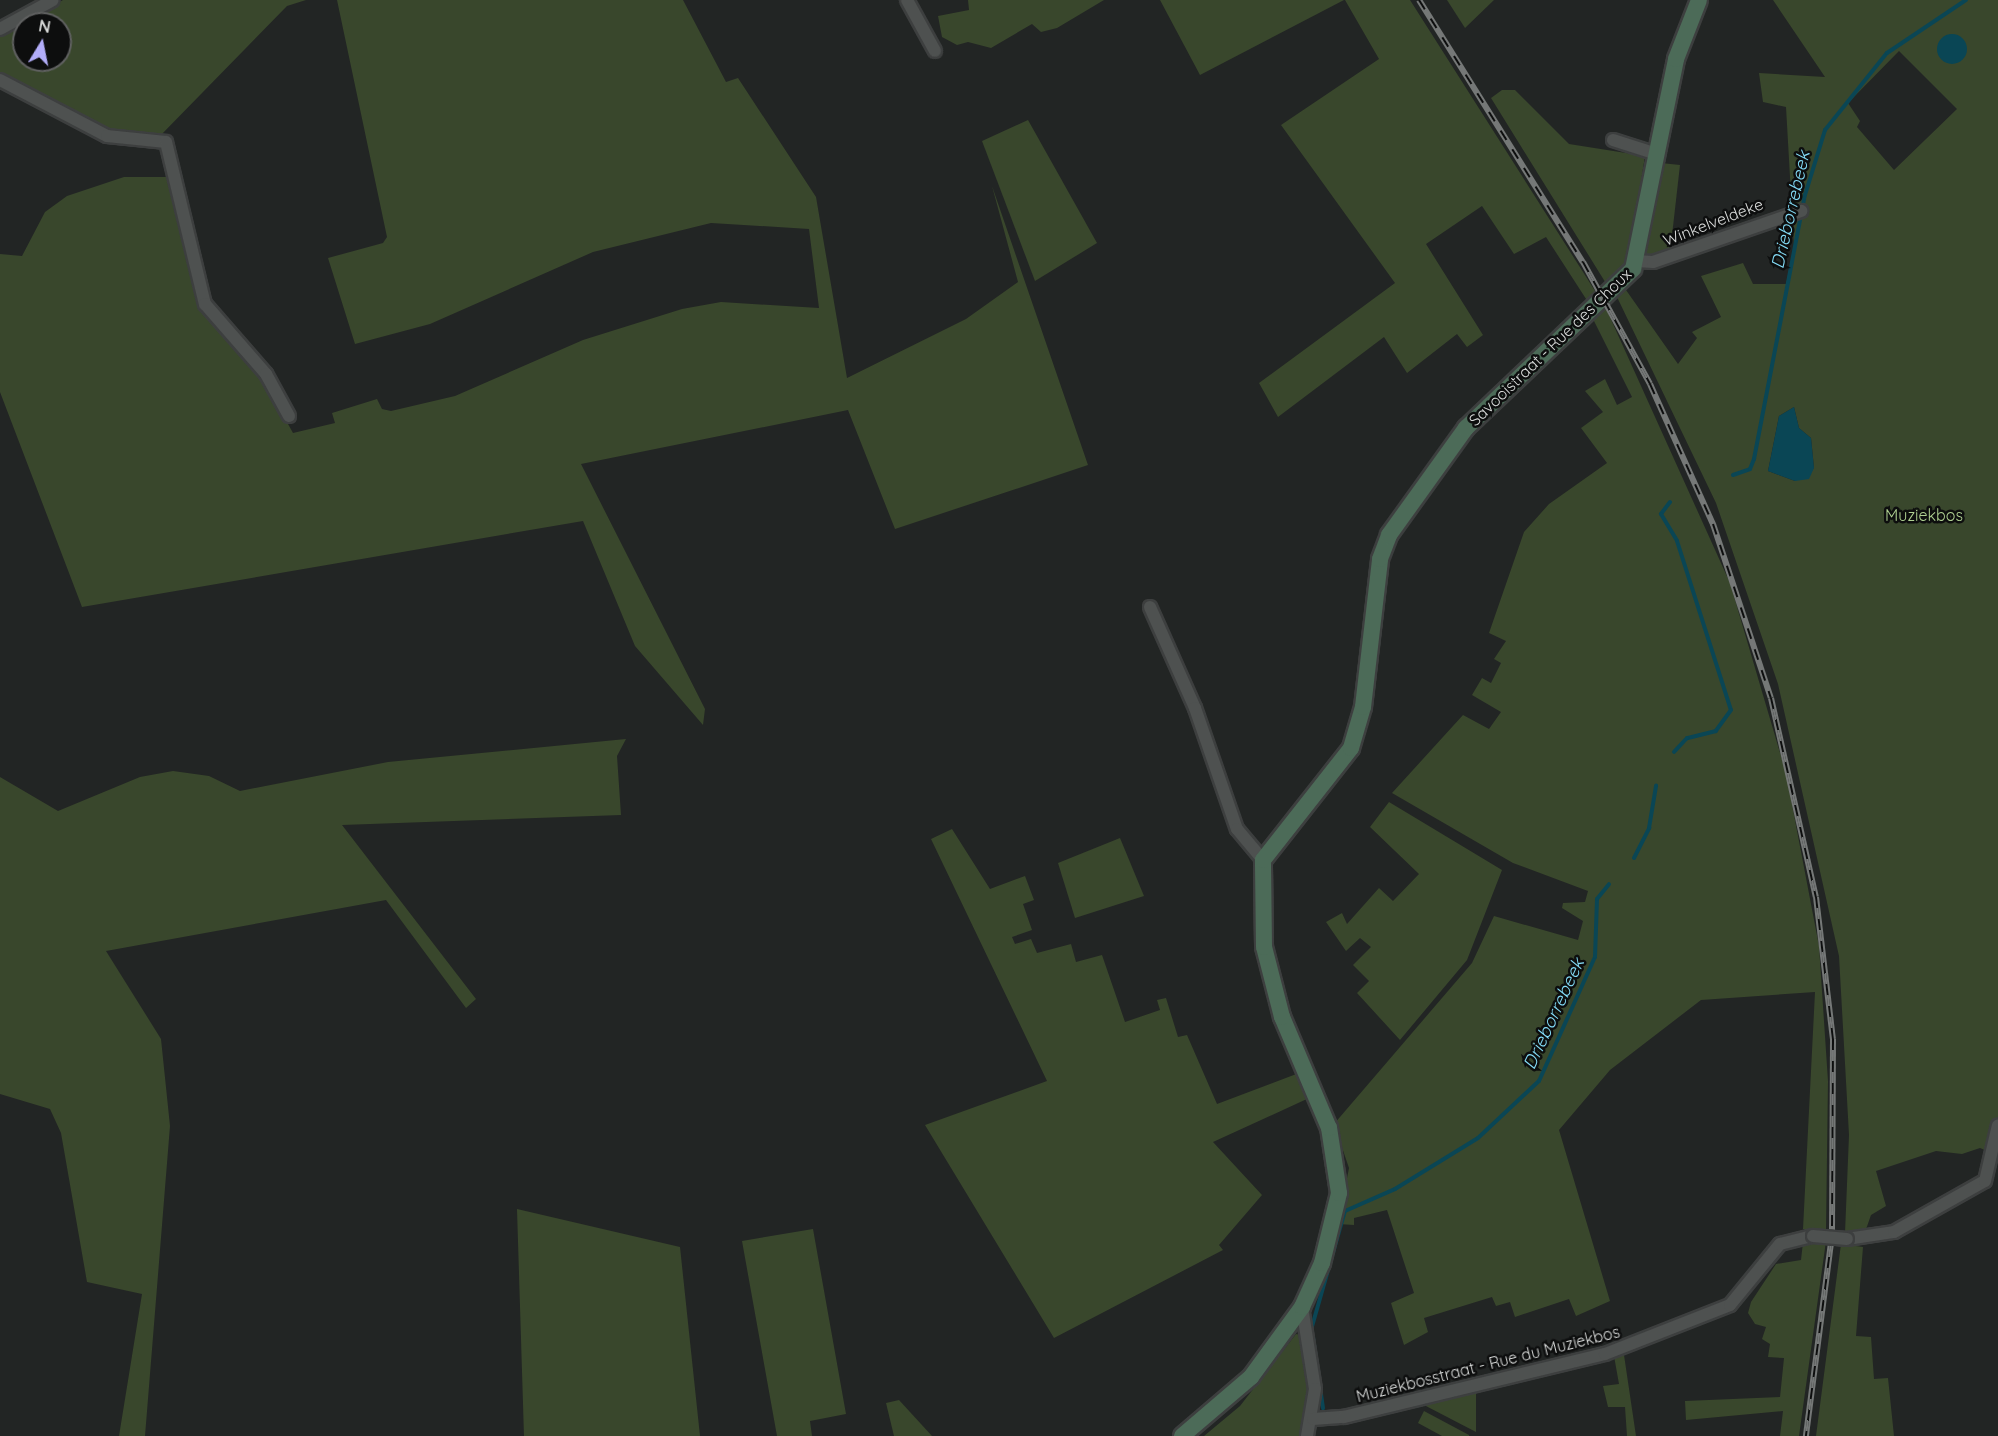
<!DOCTYPE html>
<style>
body{margin:0}
#map{position:relative;width:1998px;height:1436px;overflow:hidden;background:#222524;font-family:Quicksand,sans-serif}
div>[style]{position:absolute}
.green>*{inset:0;background:#39472c}
.water>*{inset:0;background:#0a4655}
.round{border-radius:50%}
.stream>*{height:4px;margin:-2px;padding:0 2px;transform-origin:2px;border-radius:2px;background:#0a4655}
.roads{filter:drop-shadow(2px 0 #3d3f3f) drop-shadow(-2px 0 #3d3f3f) drop-shadow(0 2px #3d3f3f) drop-shadow(0 -2px #3d3f3f)}
.minor>*{height:12px;margin:-6px;padding:0 6px;transform-origin:6px;border-radius:6px;background:#4e5150}
.secondary>*{height:16px;margin:-8px;padding:0 8px;transform-origin:8px;border-radius:8px;background:#4c6b58}
.rail>*{height:6px;margin-top:-3px;transform-origin:0;background:repeating-linear-gradient(90deg,#0d0e0e 0 11px,#757877 0 22px);box-sizing:border-box;border-block:2px solid #757877}
.bridges{filter:drop-shadow(2px 0 #3d3f3f) drop-shadow(-2px 0 #3d3f3f) drop-shadow(0 2px #3d3f3f) drop-shadow(0 -2px #3d3f3f)}
.minor-bridge>*{height:12px;margin:-6px;padding:0 6px;transform-origin:6px;border-radius:6px;background:#4e5150}
span{translate:-50% -50%;white-space:nowrap;text-align:center;line-height:1.15;-webkit-text-stroke:5px #0d0e0e;paint-order:stroke}
.street-label{font-size:16px;color:#d9dbda}
.park-label{font-size:16px;color:#afd091}
.water-label{font-size:18px;color:#84dcf7;font-style:italic}
.north{position:absolute;left:12px;top:12px;width:60px;height:60px;box-sizing:border-box;background:#0d0e0e;border:2px solid #5f6060;border-radius:50%;rotate:10deg;font-size:16px;font-weight:700;line-height:24px;text-align:center;color:#d9dbda}
.north::after{content:'';display:block;margin:auto;width:21px;height:27px;background:#b2adf9;clip-path:polygon(50% 0,100% 100%,50% 72%,0 100%)}
</style>
<div id="map">
<div class="green">
<div style="clip-path:polygon(evenodd,63px 0,306px 0,287px 6px,160px 136px,104px 129px,0 75px,0 35px,63px 0,24px 24px,60px 24px,60px 60px,24px 60px,24px 24px)"></div>
<div style="clip-path:polygon(337px 0,683px 0,726px 82px,738px 78px,816px 197px,847px 378px,966px 319px,1018px 282px,992px 186px,1088px 465px,895px 529px,848px 410px,581px 464px,705px 709px,703px 725px,635px 646px,583px 521px,82px 607px,0 392px,0 254px,22px 256px,45px 212px,67px 196px,124px 177px,174px 177px,198px 301px,261px 375px,293px 433px,335px 423px,332px 413px,377px 399px,382px 409px,391px 411px,455px 396px,583px 340px,682px 309px,721px 302px,819px 308px,809px 229px,711px 223px,593px 252px,430px 324px,355px 344px,328px 258px,383px 243px,387px 237px)"></div>
<div style="clip-path:polygon(968px 0,1104px 0,1057px 28px,1041px 32px,1032px 24px,991px 48px,968px 42px,957px 45px,942px 37px,938px 16px,969px 10px)"></div>
<div style="clip-path:polygon(1160px 0,1344px 0,1200px 75px)"></div>
<div style="clip-path:polygon(1345px 0,1410px 0,1597px 294px,1588px 302px,1546px 237px,1514px 254px,1482px 206px,1426px 244px,1483px 335px,1467px 347px,1457px 334px,1407px 373px,1384px 337px,1278px 417px,1259px 383px,1395px 283px,1281px 125px,1379px 59px)"></div>
<div style="clip-path:polygon(1447px 0,1494px 0,1465px 28px)"></div>
<div style="clip-path:polygon(evenodd,1773px 0,1998px 0,1998px 1117px,1992px 1153px,1980px 1148px,1962px 1154px,1936px 1151px,1876px 1171px,1886px 1206px,1871px 1215px,1864px 1235px,1845px 1233px,1849px 1135px,1839px 956px,1778px 684px,1716px 503px,1617px 297px,1626px 290px,1678px 364px,1697px 338px,1692px 332px,1721px 317px,1701px 276px,1743px 263px,1753px 284px,1786px 284px,1794px 247px,1786px 107px,1763px 102px,1759px 73px,1825px 77px,1773px 0,1899px 51px,1957px 109px,1894px 170px,1857px 127px,1860px 121px,1848px 103px,1899px 51px,1773px 0,1794px 407px,1799px 428px,1811px 438px,1814px 468px,1795px 481px,1768px 471px,1779px 416px,1794px 407px)"></div>
<div style="clip-path:polygon(1502px 90px,1515px 90px,1569px 144px,1645px 156px,1628px 263px,1607px 285px,1491px 98px)"></div>
<div style="clip-path:polygon(1028px 120px,1097px 243px,1035px 281px,982px 141px)"></div>
<div style="clip-path:polygon(1661px 163px,1680px 165px,1670px 253px,1656px 258px,1645px 256px)"></div>
<div style="clip-path:polygon(1604px 304px,1730px 583px,1786px 773px,1819px 946px,1828px 1081px,1826px 1231px,1803px 1229px,1815px 992px,1701px 1000px,1610px 1070px,1559px 1130px,1610px 1301px,1576px 1316px,1569px 1299px,1515px 1317px,1510px 1302px,1496px 1306px,1492px 1297px,1424px 1318px,1428px 1332px,1404px 1345px,1391px 1303px,1414px 1293px,1387px 1210px,1354px 1218px,1354px 1225px,1338px 1224px,1349px 1168px,1334px 1124px,1472px 963px,1494px 916px,1578px 940px,1583px 921px,1562px 908px,1563px 903px,1585px 902px,1588px 891px,1513px 863px,1392px 793px,1463px 715px,1489px 729px,1501px 712px,1472px 695px,1482px 678px,1491px 683px,1501px 663px,1494px 659px,1506px 641px,1489px 633px,1524px 532px,1549px 504px,1607px 463px,1581px 428px,1603px 412px,1585px 391px,1605px 379px,1617px 405px,1632px 397px,1590px 313px)"></div>
<div style="clip-path:polygon(626px 739px,617px 756px,621px 815px,342px 825px,476px 999px,466px 1008px,386px 900px,106px 951px,161px 1039px,170px 1126px,145px 1436px,119px 1436px,142px 1294px,87px 1282px,61px 1133px,50px 1109px,0 1094px,0 777px,58px 811px,140px 777px,173px 771px,209px 776px,240px 791px,388px 762px)"></div>
<div style="clip-path:polygon(1389px 802px,1502px 870px,1467px 960px,1400px 1040px,1357px 993px,1369px 981px,1353px 965px,1371px 947px,1360px 938px,1346px 951px,1326px 922px,1342px 913px,1347px 924px,1379px 888px,1393px 901px,1419px 874px,1370px 827px)"></div>
<div style="clip-path:polygon(952px 829px,990px 889px,1025px 876px,1034px 900px,1023px 904px,1032px 930px,1012px 937px,1015px 944px,1031px 939px,1037px 953px,1071px 944px,1076px 962px,1102px 955px,1125px 1022px,1160px 1010px,1157px 1000px,1166px 998px,1178px 1037px,1187px 1035px,1217px 1104px,1299px 1073px,1309px 1098px,1213px 1142px,1262px 1195px,1219px 1245px,1223px 1250px,1054px 1338px,925px 1125px,1047px 1081px,931px 839px)"></div>
<div style="clip-path:polygon(1120px 838px,1144px 896px,1075px 918px,1058px 863px)"></div>
<div style="clip-path:polygon(517px 1209px,680px 1247px,700px 1436px,524px 1436px)"></div>
<div style="clip-path:polygon(813px 1229px,846px 1414px,810px 1421px,812px 1436px,777px 1436px,742px 1241px)"></div>
<div style="clip-path:polygon(1826px 1241px,1799px 1436px,1780px 1436px,1783px 1411px,1686px 1420px,1685px 1401px,1780px 1397px,1784px 1358px,1768px 1357px,1770px 1344px,1762px 1339px,1766px 1327px,1755px 1324px,1748px 1313px,1751px 1302px,1776px 1264px,1801px 1260px,1803px 1242px)"></div>
<div style="clip-path:polygon(1841px 1244px,1863px 1247px,1856px 1336px,1871px 1337px,1874px 1379px,1888px 1378px,1894px 1436px,1816px 1436px)"></div>
<div style="clip-path:polygon(1296px 1334px,1302px 1335px,1310px 1383px,1301px 1436px,1204px 1436px,1240px 1406px)"></div>
<div style="clip-path:polygon(1624px 1355px,1636px 1436px,1627px 1436px,1625px 1407px,1608px 1407px,1603px 1386px,1619px 1384px,1614px 1356px)"></div>
<div style="clip-path:polygon(1476px 1390px,1476px 1432px,1424px 1405px)"></div>
<div style="clip-path:polygon(899px 1400px,932px 1436px,894px 1436px,886px 1403px)"></div>
<div style="clip-path:polygon(1424px 1411px,1469px 1435px,1469px 1436px,1442px 1436px,1418px 1423px)"></div>
</div>
<div class="water">
<div class="round" style="left:1937px;top:34px;width:30px;height:30px"></div>
<div style="clip-path:polygon(1794px 407px,1799px 428px,1811px 438px,1814px 468px,1809px 479px,1795px 481px,1768px 471px,1779px 416px)"></div>
</div>
<div class="stream">
<div style="left:1733px;top:475px;width:18px;rotate:-19deg"></div>
<div style="left:1750px;top:469px;width:11px;rotate:-68deg"></div>
<div style="left:1754px;top:459px;width:269px;rotate:-79.1deg"></div>
<div style="left:1805px;top:195px;width:68px;rotate:-72.9deg"></div>
<div style="left:1825px;top:130px;width:99px;rotate:-51.2deg"></div>
<div style="left:1887px;top:53px;width:95px;rotate:-33.9deg"></div>
<div style="left:1670px;top:502px;width:15px;rotate:127deg"></div>
<div style="left:1661px;top:514px;width:31px;rotate:59deg"></div>
<div style="left:1677px;top:541px;width:177px;rotate:72.3deg"></div>
<div style="left:1731px;top:710px;width:26px;rotate:126deg"></div>
<div style="left:1716px;top:731px;width:30px;rotate:166deg"></div>
<div style="left:1687px;top:738px;width:19px;rotate:133deg"></div>
<div style="left:1634px;top:858px;width:34px;rotate:-63deg"></div>
<div style="left:1649px;top:828px;width:43px;rotate:-80.5deg"></div>
<div style="left:1311px;top:1330px;width:124px;rotate:-74.1deg"></div>
<div style="left:1345px;top:1211px;width:55px;rotate:-23.7deg"></div>
<div style="left:1395px;top:1189px;width:97px;rotate:-31.6deg"></div>
<div style="left:1478px;top:1138px;width:83px;rotate:-43.1deg"></div>
<div style="left:1539px;top:1081px;width:136px;rotate:-65.7deg"></div>
<div style="left:1595px;top:957px;width:58px;rotate:-88deg"></div>
<div style="left:1597px;top:899px;width:19px;rotate:-51deg"></div>
<div style="left:1313px;top:1337px;width:72px;rotate:82deg"></div>
</div>
<div class="roads">
<div class="minor">
<div style="left:907px;top:0;width:58px;rotate:61.2deg"></div>
<div style="left:0;top:29px;width:60px;rotate:-28.7deg"></div>
<div style="left:0;top:80px;width:121px;rotate:27.6deg"></div>
<div style="left:107px;top:136px;width:59px;rotate:5.8deg"></div>
<div style="left:166px;top:142px;width:167px;rotate:76.5deg"></div>
<div style="left:205px;top:304px;width:93px;rotate:48.9deg"></div>
<div style="left:266px;top:374px;width:48px;rotate:61.3deg"></div>
<div style="left:1613px;top:140px;width:46px;rotate:17.7deg"></div>
<div style="left:1636px;top:261px;width:17px;rotate:3deg"></div>
<div style="left:1653px;top:262px;width:157px;rotate:-19deg"></div>
<div style="left:1150px;top:607px;width:111px;rotate:66deg"></div>
<div style="left:1195px;top:708px;width:128px;rotate:70.9deg"></div>
<div style="left:1237px;top:829px;width:40px;rotate:50deg"></div>
<div style="left:1847px;top:1239px;width:48px;rotate:-8.5deg"></div>
<div style="left:1894px;top:1232px;width:104px;rotate:-29.3deg"></div>
<div style="left:1985px;top:1181px;width:57px;rotate:-76.9deg"></div>
<div style="left:1302px;top:1307px;width:83px;rotate:81deg"></div>
<div style="left:1315px;top:1389px;width:48px;rotate:99.7deg"></div>
<div style="left:1313px;top:1419px;width:31px;rotate:-4deg"></div>
<div style="left:1344px;top:1417px;width:268px;rotate:-13.6deg"></div>
<div style="left:1605px;top:1354px;width:134px;rotate:-21.4deg"></div>
<div style="left:1730px;top:1305px;width:79px;rotate:-50.7deg"></div>
<div style="left:1780px;top:1244px;width:34px;rotate:-14deg"></div>
</div>
<div class="secondary">
<div style="left:1182px;top:1436px;width:91px;rotate:-40.5deg"></div>
<div style="left:1251px;top:1377px;width:87px;rotate:-53.9deg"></div>
<div style="left:1302px;top:1307px;width:48px;rotate:-65.6deg"></div>
<div style="left:1322px;top:1263px;width:72px;rotate:-76.3deg"></div>
<div style="left:1339px;top:1193px;width:66px;rotate:-98.7deg"></div>
<div style="left:1329px;top:1128px;width:121px;rotate:-112.9deg"></div>
<div style="left:1282px;top:1017px;width:72px;rotate:-104.4deg"></div>
<div style="left:1264px;top:947px;width:87px;rotate:-90.7deg"></div>
<div style="left:1263px;top:860px;width:142px;rotate:-51.8deg"></div>
<div style="left:1351px;top:748px;width:43px;rotate:-73.7deg"></div>
<div style="left:1363px;top:707px;width:149px;rotate:-83.4deg"></div>
<div style="left:1380px;top:559px;width:26px;rotate:-69deg"></div>
<div style="left:1389px;top:535px;width:132px;rotate:-54.3deg"></div>
<div style="left:1466px;top:428px;width:231px;rotate:-43.6deg"></div>
<div style="left:1633px;top:269px;width:214px;rotate:-78.4deg"></div>
<div style="left:1676px;top:59px;width:63px;rotate:-68.7deg"></div>
</div>
</div>
<div class="rail">
<div style="left:1419px;top:0;width:309px;rotate:58deg"></div>
<div style="left:1583px;top:262px;width:139px;rotate:61.2deg"></div>
<div style="left:1650px;top:384px;width:154px;rotate:65.8deg"></div>
<div style="left:1713px;top:524px;width:183px;rotate:71.6deg"></div>
<div style="left:1771px;top:698px;width:204px;rotate:77.3deg"></div>
<div style="left:1816px;top:897px;width:143px;rotate:83.2deg"></div>
<div style="left:1833px;top:1039px;width:196px;rotate:90.3deg"></div>
<div style="left:1832px;top:1235px;width:203px;rotate:97.4deg"></div>
</div>
<div class="bridges">
<div class="minor-bridge">
<div style="left:1813px;top:1236px;width:34px;rotate:5deg"></div>
</div>
</div>
<div class="street-label">
<span style="left:1713px;top:222px;rotate:-21deg">Winkelveldeke</span>
<span style="left:1550px;top:347px;rotate:-44deg">Savooistraat - Rue des Choux</span>
<span style="left:1488px;top:1364px;rotate:-14deg">Muziekbosstraat - Rue du Muziekbos</span>
</div>
<div class="park-label">
<span style="left:1924px;top:515px">Muziekbos</span>
</div>
<div class="water-label">
<span style="left:1791px;top:210px;rotate:-77deg">Drieborrebeek</span>
<span style="left:1554px;top:1014px;rotate:-65deg">Drieborrebeek</span>
</div>
<div class="north">N</div>
</div>
